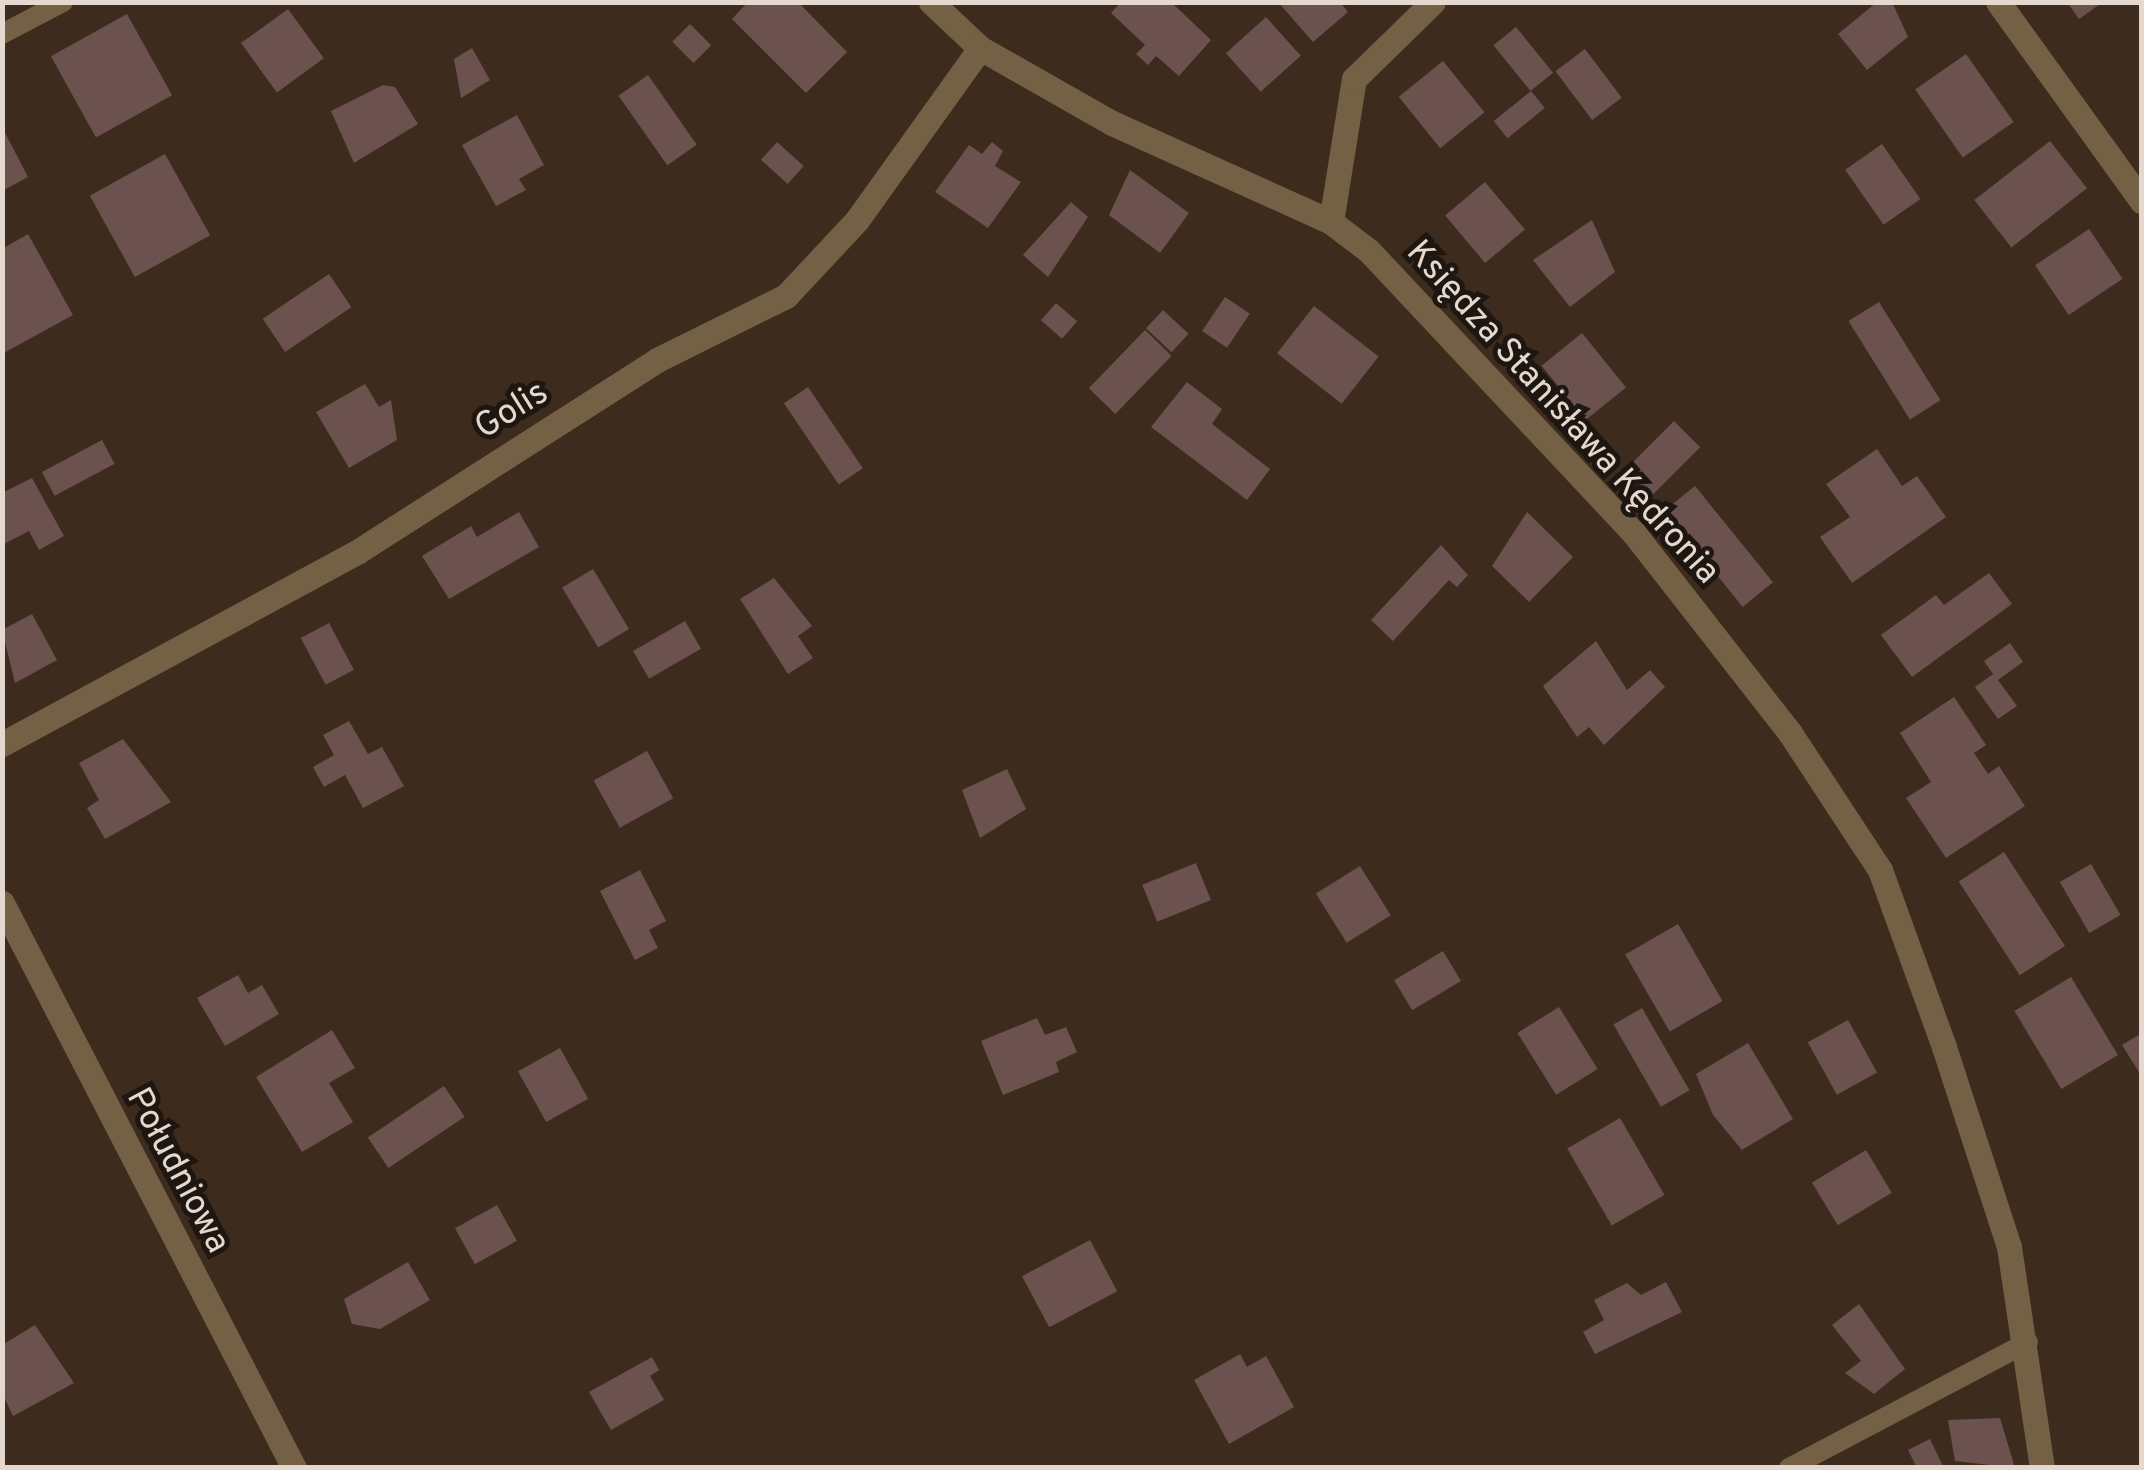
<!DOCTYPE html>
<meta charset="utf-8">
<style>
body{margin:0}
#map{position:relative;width:2144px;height:1470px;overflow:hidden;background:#3d2b1d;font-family:Overpass,sans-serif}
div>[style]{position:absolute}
.building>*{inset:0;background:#6b524e;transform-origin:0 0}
.service>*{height:20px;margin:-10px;padding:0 10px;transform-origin:10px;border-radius:10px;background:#746145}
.minor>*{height:25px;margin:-12.5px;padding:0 12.5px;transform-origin:12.5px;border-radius:12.5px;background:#746145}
span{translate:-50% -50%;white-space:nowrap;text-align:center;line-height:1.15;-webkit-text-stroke:10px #1e1610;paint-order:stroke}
.street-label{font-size:35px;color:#e4d8cf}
.frame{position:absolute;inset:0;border:5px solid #e4d8cf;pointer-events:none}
</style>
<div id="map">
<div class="building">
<div style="clip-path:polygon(748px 2px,798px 2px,847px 52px,806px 93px,732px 19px)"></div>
<div style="clip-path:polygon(1121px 2px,1171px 2px,1211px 40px,1179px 76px,1156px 56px,1148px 65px,1136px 54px,1145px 45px,1111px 13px)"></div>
<div style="clip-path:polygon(1278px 2px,1340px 2px,1348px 12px,1313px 42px)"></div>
<div style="clip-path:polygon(1877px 2px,1892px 2px,1908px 37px,1867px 70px,1838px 34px)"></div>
<div style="clip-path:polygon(2067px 2px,2103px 2px,2079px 19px)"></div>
<div style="left:288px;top:9px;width:61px;height:58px;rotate:54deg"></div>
<div style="left:127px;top:14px;width:93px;height:87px;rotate:61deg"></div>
<div style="left:1266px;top:17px;width:52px;height:54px;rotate:48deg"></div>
<div style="left:690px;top:24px;width:30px;height:25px;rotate:45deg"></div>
<div style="left:1516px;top:27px;width:59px;height:29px;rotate:51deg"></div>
<div style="clip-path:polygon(472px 48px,490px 80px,461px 98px,454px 59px)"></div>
<div style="left:1585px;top:49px;width:61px;height:37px;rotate:53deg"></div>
<div style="left:1966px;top:54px;width:83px;height:62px;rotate:55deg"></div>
<div style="left:1443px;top:61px;width:66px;height:57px;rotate:51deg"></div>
<div style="left:648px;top:75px;width:85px;height:36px;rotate:55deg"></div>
<div style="clip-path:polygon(383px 85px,395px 87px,418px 124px,354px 163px,331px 111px)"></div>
<div style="left:1531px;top:91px;width:22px;height:48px;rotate:51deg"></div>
<div style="clip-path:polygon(517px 115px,544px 165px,519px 179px,526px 190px,496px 206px,462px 145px)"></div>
<div style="clip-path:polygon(2px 127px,28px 177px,2px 191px)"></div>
<div style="left:2050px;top:141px;width:60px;height:96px;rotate:52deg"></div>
<div style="left:777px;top:142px;width:36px;height:24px;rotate:42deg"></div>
<div style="clip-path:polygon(992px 142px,1003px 151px,995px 166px,1021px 182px,988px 228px,935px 192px,969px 145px,982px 154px)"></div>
<div style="left:1882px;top:144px;width:67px;height:45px;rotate:55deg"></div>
<div style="left:165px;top:154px;width:93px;height:86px;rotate:61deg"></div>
<div style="clip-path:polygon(1130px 170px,1189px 213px,1160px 253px,1109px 215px)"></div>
<div style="left:1485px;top:182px;width:62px;height:52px;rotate:50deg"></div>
<div style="clip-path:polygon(1071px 202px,1088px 217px,1048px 277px,1023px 255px)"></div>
<div style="clip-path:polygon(1592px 220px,1615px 272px,1570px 307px,1533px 260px)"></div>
<div style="left:2089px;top:229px;width:60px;height:65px;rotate:56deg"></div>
<div style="clip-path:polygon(28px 234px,73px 315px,2px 354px,2px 249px)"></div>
<div style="left:329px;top:274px;width:40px;height:80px;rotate:56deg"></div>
<div style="left:1225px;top:297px;width:30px;height:41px;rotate:34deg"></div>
<div style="left:1879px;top:302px;width:116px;height:36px;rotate:58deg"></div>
<div style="left:1056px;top:303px;width:28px;height:23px;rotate:41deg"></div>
<div style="left:1314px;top:306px;width:82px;height:60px;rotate:38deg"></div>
<div style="left:1163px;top:310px;width:35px;height:25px;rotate:43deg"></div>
<div style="left:1145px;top:330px;width:37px;height:81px;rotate:44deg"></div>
<div style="left:1582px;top:333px;width:70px;height:52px;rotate:51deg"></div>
<div style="clip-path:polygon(1187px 382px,1222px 409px,1212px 424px,1270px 469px,1247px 500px,1151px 427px)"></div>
<div style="clip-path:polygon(365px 384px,379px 407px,391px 400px,397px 440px,349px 468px,316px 412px)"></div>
<div style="left:808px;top:387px;width:98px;height:29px;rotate:56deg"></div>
<div style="left:1674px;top:421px;width:37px;height:69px;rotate:45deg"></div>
<div style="left:102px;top:440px;width:27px;height:68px;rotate:62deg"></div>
<div style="clip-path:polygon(1877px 449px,1902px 486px,1917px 476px,1946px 517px,1852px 583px,1820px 537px,1850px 517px,1826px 484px)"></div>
<div style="clip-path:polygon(32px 478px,64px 536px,39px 550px,29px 531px,2px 545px,2px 493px)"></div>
<div style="left:1695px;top:486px;width:124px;height:39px;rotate:51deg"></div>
<div style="clip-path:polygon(519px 512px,539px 547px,449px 599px,422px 556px,471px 526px,477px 537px)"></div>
<div style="clip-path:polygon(1527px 512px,1573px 557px,1529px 602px,1492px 566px)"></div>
<div style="clip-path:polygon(1441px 545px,1468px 575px,1457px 587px,1449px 580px,1393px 641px,1371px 620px)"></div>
<div style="left:593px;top:569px;width:70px;height:36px;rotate:59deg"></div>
<div style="clip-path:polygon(1989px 573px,2012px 604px,1912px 677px,1881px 635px,1936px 595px,1944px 605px)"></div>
<div style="clip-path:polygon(774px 578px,812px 626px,798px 636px,813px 658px,788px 674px,740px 599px)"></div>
<div style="clip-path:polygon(32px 614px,57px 660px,15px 683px,2px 630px)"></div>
<div style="left:685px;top:621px;width:32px;height:60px;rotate:60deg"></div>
<div style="left:329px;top:623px;width:53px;height:32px;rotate:62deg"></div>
<div style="clip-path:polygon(1596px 641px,1627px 690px,1650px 670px,1665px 687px,1604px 745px,1589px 727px,1577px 737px,1543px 686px)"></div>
<div style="clip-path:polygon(2010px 643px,2023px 662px,1998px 680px,2017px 706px,1998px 719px,1975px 687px,1993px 674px,1984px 661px)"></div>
<div style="clip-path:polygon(1954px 697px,1986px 745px,1974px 753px,1988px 774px,1999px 766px,2025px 806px,1946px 858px,1906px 798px,1931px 782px,1900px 733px)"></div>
<div style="clip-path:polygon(349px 721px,368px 754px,382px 747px,404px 786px,363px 808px,345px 775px,324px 787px,313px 767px,334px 755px,323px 735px)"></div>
<div style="clip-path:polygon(123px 739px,171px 802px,105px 839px,87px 808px,99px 800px,79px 763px)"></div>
<div style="left:647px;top:751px;width:54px;height:61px;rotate:61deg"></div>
<div style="clip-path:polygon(1007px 769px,1026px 809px,980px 838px,962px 790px)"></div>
<div style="left:2004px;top:852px;width:112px;height:54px;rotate:57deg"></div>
<div style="left:1196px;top:863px;width:40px;height:58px;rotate:68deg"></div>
<div style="left:2091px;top:864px;width:59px;height:36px;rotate:60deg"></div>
<div style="left:1360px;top:866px;width:58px;height:52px;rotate:58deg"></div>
<div style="clip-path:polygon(640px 870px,666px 921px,649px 930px,658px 948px,635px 960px,600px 891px)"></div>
<div style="left:1678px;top:924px;width:89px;height:61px;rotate:60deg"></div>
<div style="left:1443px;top:951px;width:35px;height:57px;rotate:59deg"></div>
<div style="clip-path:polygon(238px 975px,248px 993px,262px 985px,279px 1014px,225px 1046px,197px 998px)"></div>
<div style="left:2071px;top:977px;width:91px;height:66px;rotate:59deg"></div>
<div style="left:1559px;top:1007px;width:73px;height:49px;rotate:58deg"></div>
<div style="left:1642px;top:1008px;width:95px;height:33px;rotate:60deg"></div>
<div style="clip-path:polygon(1037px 1018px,1045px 1035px,1066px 1027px,1077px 1052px,1056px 1062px,1059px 1072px,1003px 1095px,981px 1041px)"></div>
<div style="left:1848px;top:1020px;width:60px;height:46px;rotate:61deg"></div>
<div style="clip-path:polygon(332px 1030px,355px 1068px,329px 1083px,353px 1122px,302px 1152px,256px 1077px)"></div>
<div style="clip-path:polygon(2142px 1033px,2142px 1077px,2122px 1045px)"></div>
<div style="clip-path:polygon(1748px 1043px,1793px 1119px,1742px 1150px,1713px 1115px,1696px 1074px)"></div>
<div style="left:560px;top:1048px;width:58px;height:48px;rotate:61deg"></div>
<div style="left:444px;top:1086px;width:37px;height:92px;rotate:56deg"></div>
<div style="left:1620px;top:1118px;width:89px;height:61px;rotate:60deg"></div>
<div style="left:1866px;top:1150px;width:50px;height:63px;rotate:59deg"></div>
<div style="left:497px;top:1205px;width:41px;height:48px;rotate:61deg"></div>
<div style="left:1090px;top:1240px;width:58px;height:77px;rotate:62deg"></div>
<div style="clip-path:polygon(408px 1262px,430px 1300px,380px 1329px,352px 1324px,344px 1299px)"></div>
<div style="clip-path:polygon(1666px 1282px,1682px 1312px,1595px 1354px,1583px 1332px,1604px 1320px,1594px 1300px,1627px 1283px,1641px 1295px)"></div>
<div style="clip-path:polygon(1859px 1304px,1905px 1369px,1874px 1394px,1845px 1373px,1861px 1361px,1832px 1325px)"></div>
<div style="clip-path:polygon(35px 1325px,74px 1383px,13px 1416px,2px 1393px,2px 1345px)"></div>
<div style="clip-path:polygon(1240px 1354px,1247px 1367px,1266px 1356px,1294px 1407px,1229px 1444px,1194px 1380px)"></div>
<div style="clip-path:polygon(652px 1357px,659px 1370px,650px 1376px,664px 1400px,611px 1430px,589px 1392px)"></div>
<div style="clip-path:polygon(2000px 1418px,2015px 1468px,1955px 1461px,1948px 1420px)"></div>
<div style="clip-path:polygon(1930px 1439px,1944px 1468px,1917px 1468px,1908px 1450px)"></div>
</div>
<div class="service">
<div style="left:2px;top:34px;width:69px;rotate:-27.7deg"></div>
<div style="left:1789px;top:1468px;width:270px;rotate:-27.8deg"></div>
</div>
<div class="minor">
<div style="left:931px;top:2px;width:67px;rotate:43.2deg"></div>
<div style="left:980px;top:48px;width:152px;rotate:29.6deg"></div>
<div style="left:1112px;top:123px;width:240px;rotate:24.3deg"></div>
<div style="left:1331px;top:222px;width:48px;rotate:37.3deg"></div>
<div style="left:1369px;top:251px;width:386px;rotate:46.8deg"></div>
<div style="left:1633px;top:532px;width:255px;rotate:52deg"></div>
<div style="left:1790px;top:733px;width:164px;rotate:56.7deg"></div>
<div style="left:1880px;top:870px;width:188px;rotate:70.1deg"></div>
<div style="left:1944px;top:1047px;width:210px;rotate:72deg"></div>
<div style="left:2009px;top:1247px;width:223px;rotate:81.5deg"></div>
<div style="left:1998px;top:2px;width:246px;rotate:54.2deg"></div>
<div style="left:1331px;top:222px;width:145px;rotate:-80.9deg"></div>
<div style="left:1354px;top:79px;width:110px;rotate:-44.3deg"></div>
<div style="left:2px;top:744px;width:404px;rotate:-28.4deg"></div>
<div style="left:357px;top:552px;width:356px;rotate:-32.6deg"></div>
<div style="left:657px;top:360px;width:144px;rotate:-26.4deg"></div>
<div style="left:786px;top:296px;width:104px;rotate:-46.9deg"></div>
<div style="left:857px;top:220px;width:211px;rotate:-54.4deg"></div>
<div style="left:2px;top:903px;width:636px;rotate:62.67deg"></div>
</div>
<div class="street-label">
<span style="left:512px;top:411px;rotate:-32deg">Golis</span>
<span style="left:1562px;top:413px;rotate:48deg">Księdza Stanisława Kędronia</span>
<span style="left:177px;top:1171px;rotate:62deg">Południowa</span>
</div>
<div class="frame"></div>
</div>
